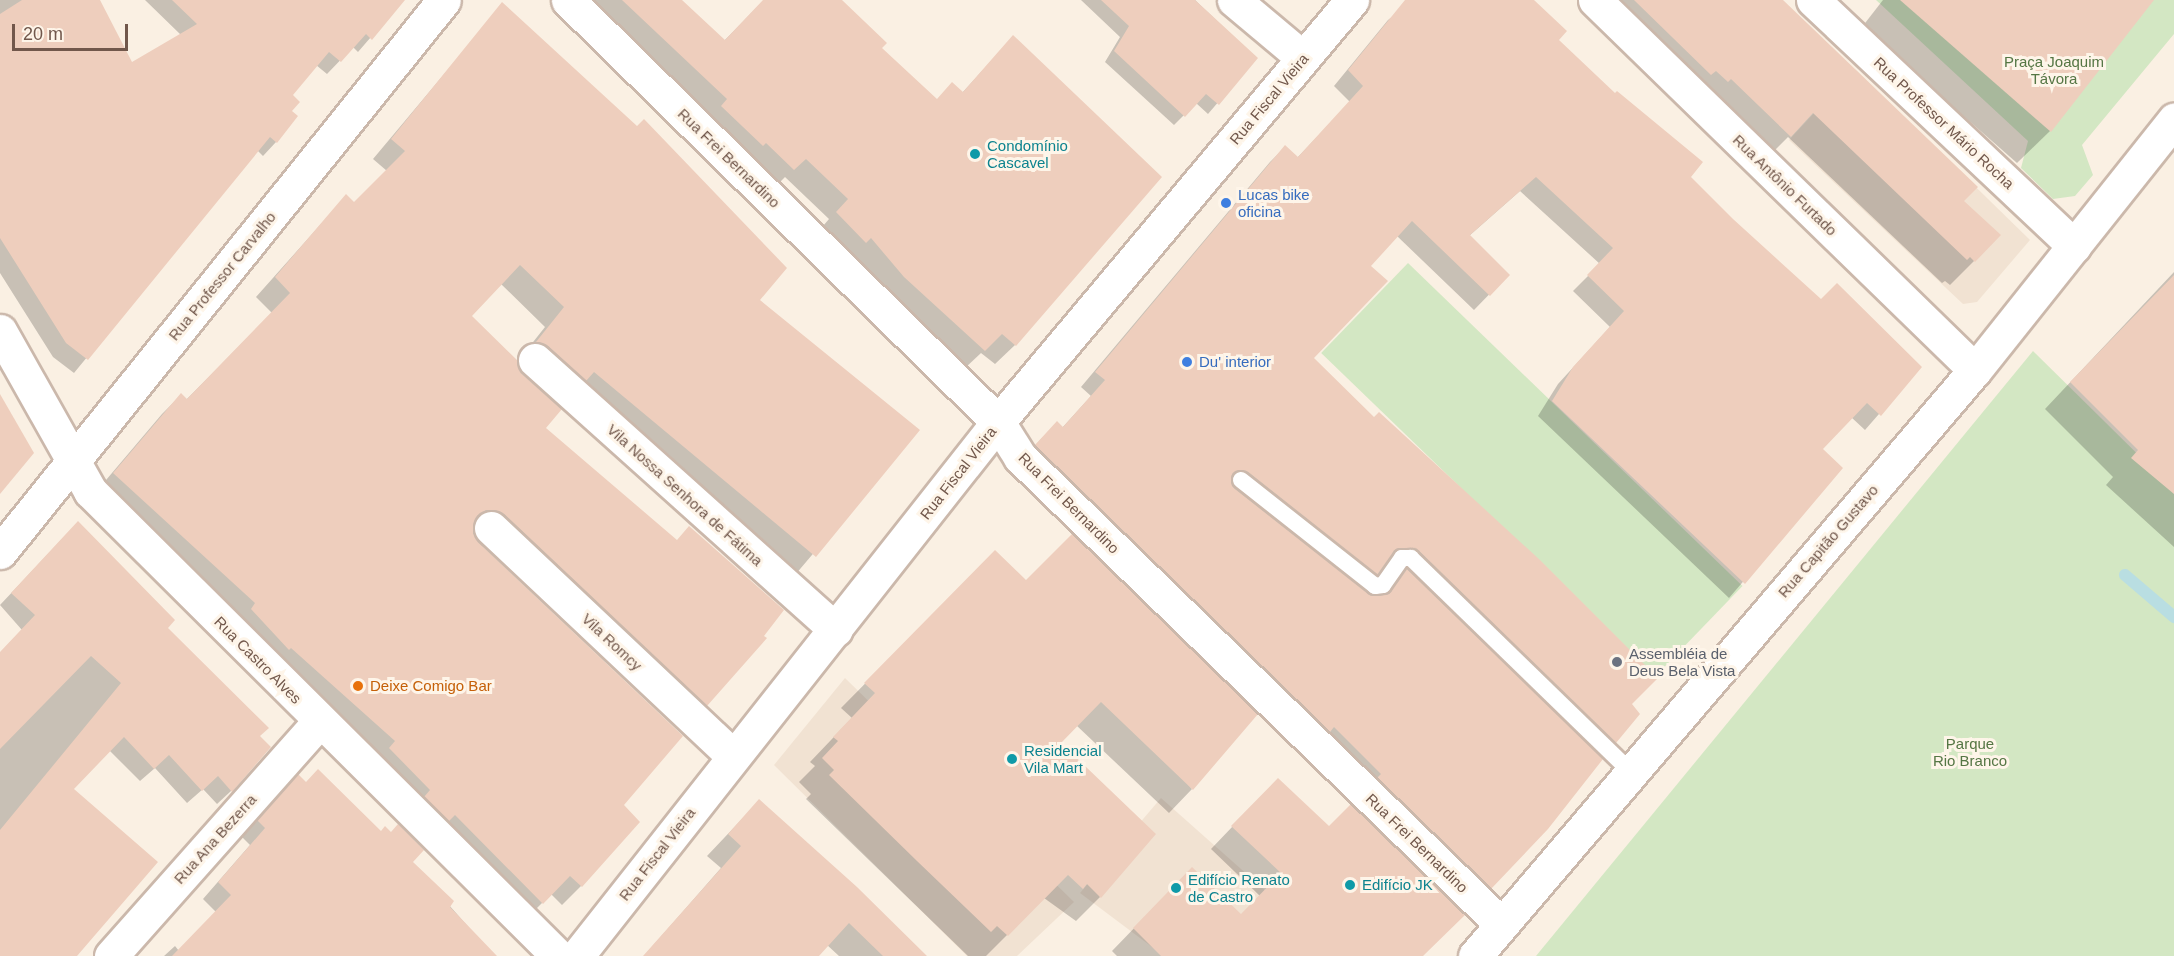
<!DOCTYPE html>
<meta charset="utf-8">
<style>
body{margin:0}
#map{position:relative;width:2174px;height:956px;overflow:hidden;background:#faf0e3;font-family:Arial,sans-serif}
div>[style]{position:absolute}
.residential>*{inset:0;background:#f1e2d2}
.green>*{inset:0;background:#d3e7c3;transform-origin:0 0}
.shadow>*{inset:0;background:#0003}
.stream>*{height:12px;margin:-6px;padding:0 6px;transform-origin:6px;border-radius:6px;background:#b9dee2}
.building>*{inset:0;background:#eecebd}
.roads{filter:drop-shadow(2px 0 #cbb8ab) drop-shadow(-2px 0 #cbb8ab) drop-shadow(0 2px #cbb8ab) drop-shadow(0 -2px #cbb8ab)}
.lane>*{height:16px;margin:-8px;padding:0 8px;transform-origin:8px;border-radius:8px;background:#fff}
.street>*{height:33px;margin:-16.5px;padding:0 16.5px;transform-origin:16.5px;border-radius:16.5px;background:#fff}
.secondary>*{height:33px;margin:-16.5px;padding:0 16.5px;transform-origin:16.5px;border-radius:16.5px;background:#fff}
.dots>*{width:16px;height:16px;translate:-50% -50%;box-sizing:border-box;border:3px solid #fef5e9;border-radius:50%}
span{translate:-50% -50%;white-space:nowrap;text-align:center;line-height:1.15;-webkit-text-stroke:6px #fef5e9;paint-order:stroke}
.park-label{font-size:15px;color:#557644}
.street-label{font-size:15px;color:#71574b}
.culture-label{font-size:15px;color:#0d838f}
.left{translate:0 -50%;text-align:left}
.shop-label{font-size:15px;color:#366cbe}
.worship-label{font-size:15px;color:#5b616d}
.food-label{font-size:15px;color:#c56008}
.scale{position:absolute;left:12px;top:24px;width:116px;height:27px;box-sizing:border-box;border:3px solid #71574b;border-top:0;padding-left:8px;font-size:18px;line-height:21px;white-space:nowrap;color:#71574b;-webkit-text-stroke:4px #fef5e9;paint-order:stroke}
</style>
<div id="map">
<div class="residential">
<div style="clip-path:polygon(1855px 69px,2030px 240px,1977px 302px,1963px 304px,1789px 140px)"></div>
<div style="clip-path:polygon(845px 678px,1074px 902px,1017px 956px,967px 956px,774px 765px)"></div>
<div style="clip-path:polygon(1161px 798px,1339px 956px,1160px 953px,1080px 893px)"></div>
</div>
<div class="green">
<div style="clip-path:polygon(1876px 0,2174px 0,2174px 34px,2082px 145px,2093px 175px,2075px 196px,2053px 199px,2021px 168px,2028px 141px)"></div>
<div style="left:1408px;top:263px;width:465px;height:125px;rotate:44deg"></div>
<div style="clip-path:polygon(2033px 351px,2174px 490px,2174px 956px,1536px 956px)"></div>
</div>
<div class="shadow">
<div style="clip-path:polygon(0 0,98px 0,132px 64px,181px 35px,145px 0,403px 0,358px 52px,353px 47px,327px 74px,316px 65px,291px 96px,290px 111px,296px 117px,276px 142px,263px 156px,257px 150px,74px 373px,53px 357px,0 273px)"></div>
<div style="clip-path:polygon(582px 0,680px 0,724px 41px,764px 0,840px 0,880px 48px,936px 100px,962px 93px,1013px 37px,1015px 345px,995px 364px,981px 353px,964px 369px,817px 233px,829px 219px,785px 177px,773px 189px)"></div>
<div style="clip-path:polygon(1081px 0,1195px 0,1256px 58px,1208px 114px,1196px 103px,1174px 125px,1105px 62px,1120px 37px)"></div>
<div style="clip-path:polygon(evenodd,1414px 0,1529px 0,1556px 40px,1732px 220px,1821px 301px,1920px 367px,1865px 430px,1851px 417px,1821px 449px,1841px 468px,1729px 598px,1538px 416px,1558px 384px,1610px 327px,1573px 291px,1600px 264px,1520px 191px,1469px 236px,1508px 275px,1474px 310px,1397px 236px,1369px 266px,1312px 358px,1630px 704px,1615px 742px,1475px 902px,1021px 461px,1042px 438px,1062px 428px,1091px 396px,1081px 387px,1270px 162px,1285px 147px,1297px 158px,1350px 102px,1334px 86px,1388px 20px,1414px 0,1384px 564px,1403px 565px,1408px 570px,1385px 595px,1368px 596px,1360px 590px,1384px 564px)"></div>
<div style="clip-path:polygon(1596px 0,1780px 0,1962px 201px,1974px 261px,1950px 285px,1945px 281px,1942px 283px,1788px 137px,1765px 160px)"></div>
<div style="clip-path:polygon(1883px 0,2152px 0,2050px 131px,2017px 163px,1862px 27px)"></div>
<div style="clip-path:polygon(503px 4px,758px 301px,918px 430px,795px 575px,528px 365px,518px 361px,545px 327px,501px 284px,470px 316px,544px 428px,706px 705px,687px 724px,485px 533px,473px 529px,622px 805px,581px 886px,562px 905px,551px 894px,523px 922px,95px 493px,162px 414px,181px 395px,186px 400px,272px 313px,256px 297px,346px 196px,354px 204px,387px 171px,373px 159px)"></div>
<div style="clip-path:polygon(2174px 272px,2174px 547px,2106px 485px,2113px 477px,2045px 409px)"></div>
<div style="clip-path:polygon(64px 537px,166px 628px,258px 736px,231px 791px,217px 804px,203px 789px,187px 803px,155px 768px,140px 781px,109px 750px,72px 789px,72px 956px,0 956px,0 653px,22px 630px,0 605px)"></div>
<div style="clip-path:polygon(995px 552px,1192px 789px,1169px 813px,1076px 725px,1059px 743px,1100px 897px,1076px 921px,1044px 898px,986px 956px,968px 956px,806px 799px,811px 794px,799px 782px,815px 766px,810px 762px,852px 718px,841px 708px)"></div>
<div style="clip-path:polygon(306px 783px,411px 862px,494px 956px,164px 956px,175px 946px,179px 951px,216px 912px,203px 899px,250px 845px,242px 837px,282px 792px)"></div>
<div style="clip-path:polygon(759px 801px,926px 956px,839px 956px,826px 944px,815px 956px,644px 956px,721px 868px,707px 856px)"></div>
<div style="clip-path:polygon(1256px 802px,1421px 956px,1117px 956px,1112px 951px,1170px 891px,1241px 916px,1260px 896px,1211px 849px)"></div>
</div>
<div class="stream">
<div style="left:2125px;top:575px;width:65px;rotate:40.6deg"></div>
</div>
<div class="building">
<div style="clip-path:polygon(22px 0,100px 0,132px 62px,197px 24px,172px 0,405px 0,372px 40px,366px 34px,341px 62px,329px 52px,293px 95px,300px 102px,292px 111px,298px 116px,277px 143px,270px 137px,88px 360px,66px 343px,0 238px,0 14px)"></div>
<div style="clip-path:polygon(622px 0,682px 0,725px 40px,763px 0,842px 0,887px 43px,882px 48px,937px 99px,952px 82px,963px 92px,1013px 35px,1162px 177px,1016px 346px,1002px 334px,985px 351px,904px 277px,871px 238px,866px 243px,836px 212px,848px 199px,806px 159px,794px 170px,766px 143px,763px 146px,721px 106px,727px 99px)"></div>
<div style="clip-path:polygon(1101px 0,1195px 0,1258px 58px,1219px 105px,1206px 94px,1185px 117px,1114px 51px,1129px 26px)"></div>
<div style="clip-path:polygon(1405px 0,1534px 0,1567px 31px,1559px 40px,1615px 93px,1617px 91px,1703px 162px,1691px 177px,1733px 219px,1821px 299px,1837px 283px,1922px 367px,1881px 416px,1867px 403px,1823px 449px,1843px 468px,1745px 584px,1552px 401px,1573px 367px,1624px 311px,1587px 275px,1613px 248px,1536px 177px,1470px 235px,1510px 275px,1490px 296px,1412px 221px,1371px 266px,1388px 281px,1314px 358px,1374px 417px,1379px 412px,1540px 560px,1658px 678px,1632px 704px,1640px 714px,1616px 743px,1418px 550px,1397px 549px,1377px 575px,1248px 472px,1233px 473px,1231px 479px,1234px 488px,1369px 594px,1389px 594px,1407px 569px,1603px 759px,1548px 829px,1491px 889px,1377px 778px,1381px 774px,1334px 727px,1330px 732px,1035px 445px,1057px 421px,1063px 427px,1105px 380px,1095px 372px,1285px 145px,1298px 157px,1363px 86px,1348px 70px)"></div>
<div style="clip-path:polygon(1634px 0,1783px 0,1978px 187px,1964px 201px,2001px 235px,1975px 262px,1970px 257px,1967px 260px,1813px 113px,1791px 137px,1731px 79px,1728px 82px,1716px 71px,1711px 75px)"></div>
<div style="clip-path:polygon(1900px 0,2154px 0,2051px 132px)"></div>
<div style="clip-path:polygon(502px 2px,637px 126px,644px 119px,787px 268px,760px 300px,920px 430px,816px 557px,594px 372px,586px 381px,548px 346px,536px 342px,564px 307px,520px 265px,472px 316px,517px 360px,522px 374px,562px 409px,546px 428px,677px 540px,689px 526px,784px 610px,764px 636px,767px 638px,707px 706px,504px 514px,486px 510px,477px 516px,473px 533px,478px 542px,683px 736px,624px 805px,640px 822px,582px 887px,570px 876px,543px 904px,455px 815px,449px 821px,424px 797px,430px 790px,389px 748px,395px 741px,291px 648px,289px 650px,251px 609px,255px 603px,113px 473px,181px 393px,187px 399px,290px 293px,275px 277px,346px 194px,354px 202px,405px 151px,391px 139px)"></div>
<div style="clip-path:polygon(2174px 275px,2174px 494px,2131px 458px,2138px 450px,2070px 382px)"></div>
<div style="clip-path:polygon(0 394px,34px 453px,0 494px)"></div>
<div style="clip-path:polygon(78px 521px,175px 620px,168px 628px,269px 728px,260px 736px,271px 747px,232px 792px,218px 776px,202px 791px,169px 755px,154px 769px,124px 737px,74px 789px,158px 862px,77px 956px,0 956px,0 830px,121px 683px,91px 656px,0 749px,0 652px,35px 615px,11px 593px)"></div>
<div style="clip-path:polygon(1072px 534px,1258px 714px,1193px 790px,1101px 702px,1061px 743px,1156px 834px,1101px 898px,1087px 884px,1083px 889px,1068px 875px,1008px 936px,997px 926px,991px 932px,917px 861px,829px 775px,834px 770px,822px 758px,838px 741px,833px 737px,875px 693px,864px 683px,995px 550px,1026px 580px)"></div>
<div style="clip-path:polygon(318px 769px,381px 831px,385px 826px,391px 832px,398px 824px,424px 850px,413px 862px,454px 901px,450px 907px,497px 956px,172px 956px,231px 895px,218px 882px,265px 828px,257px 820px,298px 774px,306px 782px)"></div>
<div style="clip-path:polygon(1278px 778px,1329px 826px,1351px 804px,1465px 915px,1423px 956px,1161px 956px,1133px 928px,1192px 867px,1241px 914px,1281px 873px,1231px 826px)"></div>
<div style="clip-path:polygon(759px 799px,857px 887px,927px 956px,883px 956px,849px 923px,819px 956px,643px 956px,741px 846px,728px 834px)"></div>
</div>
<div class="roads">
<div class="lane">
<div style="left:1241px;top:480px;width:171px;rotate:38.3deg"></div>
<div style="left:1375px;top:586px;width:8px;rotate:-7deg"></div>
<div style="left:1383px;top:585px;width:33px;rotate:-55deg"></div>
<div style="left:1402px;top:558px;width:9px"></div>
<div style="left:1411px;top:558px;width:305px;rotate:44.2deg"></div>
</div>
<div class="street">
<div style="left:568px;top:0;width:602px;rotate:44.46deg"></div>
<div style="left:998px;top:422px;width:41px;rotate:57.8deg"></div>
<div style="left:1020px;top:457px;width:670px;rotate:44.15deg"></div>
<div style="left:1234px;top:0;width:90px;rotate:40deg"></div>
<div style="left:1595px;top:0;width:530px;rotate:44.24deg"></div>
<div style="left:1813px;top:0;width:359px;rotate:43.3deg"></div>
<div style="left:0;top:331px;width:184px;rotate:60.6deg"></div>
<div style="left:90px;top:491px;width:660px;rotate:44.82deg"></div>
<div style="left:535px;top:360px;width:404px;rotate:41.9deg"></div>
<div style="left:491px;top:528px;width:332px;rotate:43.3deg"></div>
<div style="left:0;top:552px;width:708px;rotate:-51.19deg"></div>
<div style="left:111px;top:956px;width:313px;rotate:-48.4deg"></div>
<div style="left:577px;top:956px;width:680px;rotate:-51.75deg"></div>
<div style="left:998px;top:422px;width:551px;rotate:-50.01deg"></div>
</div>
<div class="secondary">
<div style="left:1475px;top:956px;width:770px;rotate:-49.53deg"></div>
<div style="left:1975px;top:370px;width:320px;rotate:-51.5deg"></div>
</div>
</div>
<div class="dots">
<div style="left:975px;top:154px;background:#0f9aa8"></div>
<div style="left:1226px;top:203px;background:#3f7fe0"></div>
<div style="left:1187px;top:362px;background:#3f7fe0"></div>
<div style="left:1617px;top:662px;background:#6b7280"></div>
<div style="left:358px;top:686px;background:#e8710a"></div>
<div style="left:1012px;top:759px;background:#0f9aa8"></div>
<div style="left:1350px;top:885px;background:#0f9aa8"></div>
<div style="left:1176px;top:888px;background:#0f9aa8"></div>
</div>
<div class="park-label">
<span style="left:2054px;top:70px">Praça Joaquim<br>Távora</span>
<span style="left:1970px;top:752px">Parque<br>Rio Branco</span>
</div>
<div class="street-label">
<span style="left:1269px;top:99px;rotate:-50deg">Rua Fiscal Vieira</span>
<span style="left:1944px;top:123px;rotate:43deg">Rua Professor Mário Rocha</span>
<span style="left:729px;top:158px;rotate:44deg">Rua Frei Bernardino</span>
<span style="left:1785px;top:185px;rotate:44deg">Rua Antônio Furtado</span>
<span style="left:222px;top:276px;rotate:-51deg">Rua Professor Carvalho</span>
<span style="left:958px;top:473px;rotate:-52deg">Rua Fiscal Vieira</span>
<span style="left:685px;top:495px;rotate:42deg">Vila Nossa Senhora de Fátima</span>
<span style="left:1069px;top:503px;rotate:45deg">Rua Frei Bernardino</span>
<span style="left:1828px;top:541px;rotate:-49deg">Rua Capitão Gustavo</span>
<span style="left:612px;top:642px;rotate:43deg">Vila Romcy</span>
<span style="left:258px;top:660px;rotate:45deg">Rua Castro Alves</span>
<span style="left:215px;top:839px;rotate:-48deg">Rua Ana Bezerra</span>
<span style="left:1417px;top:843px;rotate:44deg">Rua Frei Bernardino</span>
<span style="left:657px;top:854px;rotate:-52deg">Rua Fiscal Vieira</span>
</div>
<div class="culture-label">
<span class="left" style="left:987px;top:154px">Condomínio<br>Cascavel</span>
<span class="left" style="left:1024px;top:759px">Residencial<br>Vila Mart</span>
<span class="left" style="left:1188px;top:888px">Edifício Renato<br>de Castro</span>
<span class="left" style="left:1362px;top:885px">Edifício JK</span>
</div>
<div class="shop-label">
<span class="left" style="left:1238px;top:203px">Lucas bike<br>oficina</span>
<span class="left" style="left:1199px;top:362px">Du' interior</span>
</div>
<div class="worship-label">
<span class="left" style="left:1629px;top:662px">Assembléia de<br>Deus Bela Vista</span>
</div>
<div class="food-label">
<span class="left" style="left:370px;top:686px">Deixe Comigo Bar</span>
</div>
<div class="scale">20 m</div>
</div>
